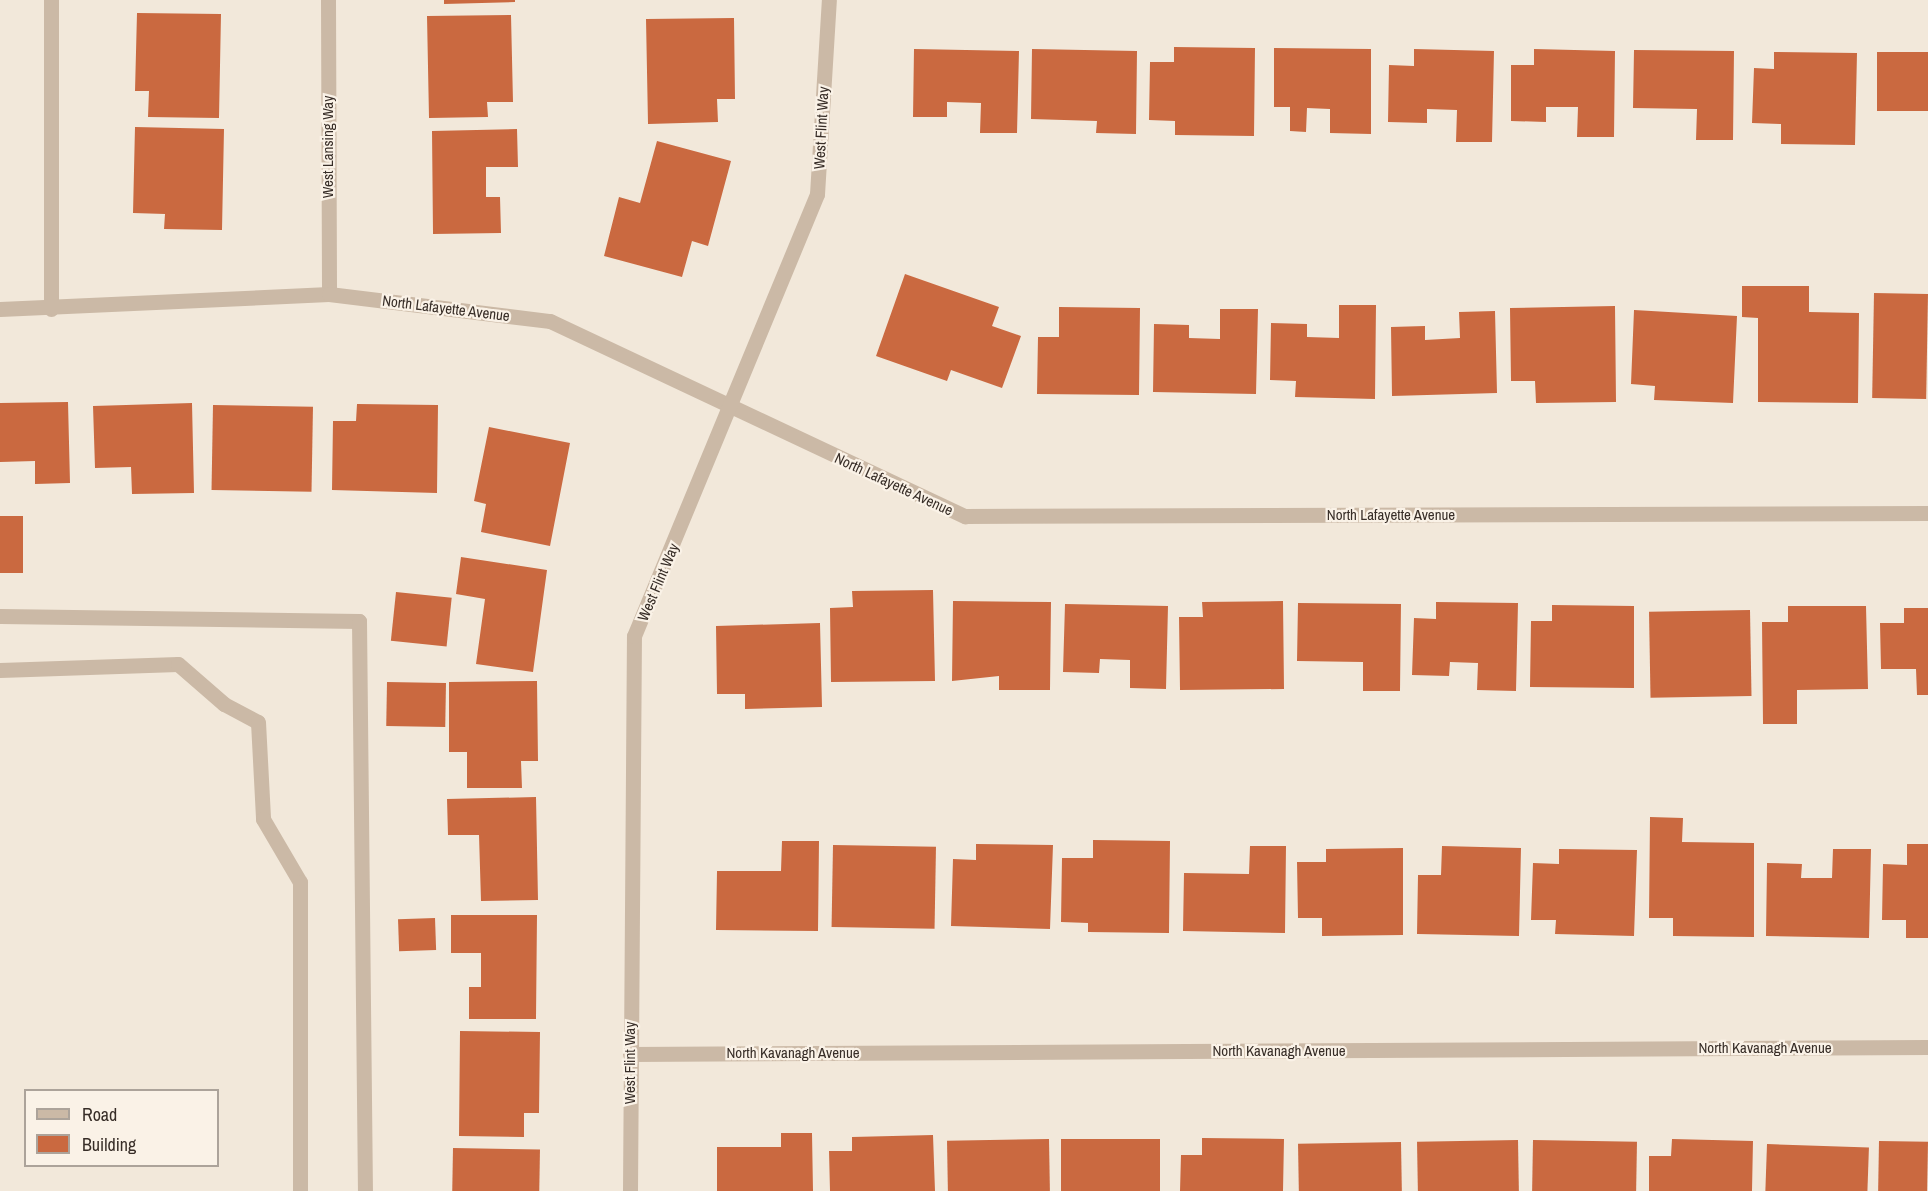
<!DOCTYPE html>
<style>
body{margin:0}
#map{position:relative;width:1928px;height:1191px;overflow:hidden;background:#f2e8da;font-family:"Archivo Narrow",sans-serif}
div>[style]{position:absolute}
.building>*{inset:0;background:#ca6940;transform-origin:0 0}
.service>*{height:15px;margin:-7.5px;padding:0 7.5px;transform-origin:7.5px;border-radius:7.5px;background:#cbb9a6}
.minor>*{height:15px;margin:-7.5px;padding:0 7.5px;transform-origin:7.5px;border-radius:7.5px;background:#cbb9a6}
span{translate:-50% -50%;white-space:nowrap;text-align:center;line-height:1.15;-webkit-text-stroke:4.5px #faf2e7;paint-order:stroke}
.street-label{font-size:15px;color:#372d27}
.legend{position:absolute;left:24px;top:1089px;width:195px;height:78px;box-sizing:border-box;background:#faf2e7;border:2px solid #aca39a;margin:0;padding:8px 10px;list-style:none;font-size:18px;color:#372d27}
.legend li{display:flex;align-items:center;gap:12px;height:30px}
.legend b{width:30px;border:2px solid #aca39a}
</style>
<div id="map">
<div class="building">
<div style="clip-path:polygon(444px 0,515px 0,515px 2px,444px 4px)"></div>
<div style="clip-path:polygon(137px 13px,221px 14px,219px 118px,148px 117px,149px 91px,135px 91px)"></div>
<div style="clip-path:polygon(511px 15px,513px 102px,487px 102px,488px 117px,429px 118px,427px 16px)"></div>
<div style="clip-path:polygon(734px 18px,735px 99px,717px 99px,718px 122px,648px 124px,646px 19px)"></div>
<div style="clip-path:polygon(1174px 47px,1255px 48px,1254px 136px,1175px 135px,1175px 121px,1149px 120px,1150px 62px,1174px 62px)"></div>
<div style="clip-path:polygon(1274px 48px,1371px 49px,1371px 134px,1330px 133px,1330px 109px,1307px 108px,1306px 132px,1290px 131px,1290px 107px,1274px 107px)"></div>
<div style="clip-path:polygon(914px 49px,1019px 51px,1017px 133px,980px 133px,981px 103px,947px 102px,947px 117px,913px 117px)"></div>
<div style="clip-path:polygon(1032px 49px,1137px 51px,1136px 134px,1096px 133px,1097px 121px,1031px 119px)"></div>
<div style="clip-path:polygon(1414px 49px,1494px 51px,1492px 142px,1456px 142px,1457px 110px,1427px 109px,1427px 123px,1388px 122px,1389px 65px,1414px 66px)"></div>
<div style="clip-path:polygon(1534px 49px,1615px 51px,1614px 137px,1577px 137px,1578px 107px,1546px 107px,1546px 122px,1511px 121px,1511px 65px,1534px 65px)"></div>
<div style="clip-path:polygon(1634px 50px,1734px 51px,1733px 140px,1696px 140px,1697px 109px,1633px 108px)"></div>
<div style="clip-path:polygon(1774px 52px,1857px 53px,1855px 145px,1781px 144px,1781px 124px,1752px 123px,1754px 68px,1774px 69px)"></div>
<div style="left:1877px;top:52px;width:51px;height:59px"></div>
<div style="clip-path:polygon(135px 127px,224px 129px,222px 230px,164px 229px,165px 214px,133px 213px)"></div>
<div style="clip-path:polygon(517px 129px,518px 167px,486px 167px,486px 197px,500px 197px,501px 233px,433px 234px,432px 131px)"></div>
<div style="clip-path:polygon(657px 141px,731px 161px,708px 246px,692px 241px,682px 277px,604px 256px,619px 197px,640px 203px)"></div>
<div style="clip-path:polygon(905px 274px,999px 307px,992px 326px,1021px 336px,1002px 388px,951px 370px,947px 381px,876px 356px)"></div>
<div style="clip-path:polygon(1742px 286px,1809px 286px,1809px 312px,1859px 313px,1858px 403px,1758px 402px,1758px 318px,1742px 317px)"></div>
<div style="left:1874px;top:293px;width:54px;height:105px;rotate:1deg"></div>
<div style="clip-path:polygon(1339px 305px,1376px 305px,1375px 399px,1295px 397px,1296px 381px,1270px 380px,1271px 323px,1307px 324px,1307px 337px,1339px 338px)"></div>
<div style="clip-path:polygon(1615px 306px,1616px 402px,1536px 403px,1535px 381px,1511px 381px,1510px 308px)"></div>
<div style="clip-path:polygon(1059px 307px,1140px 308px,1139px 395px,1037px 394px,1038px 337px,1059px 337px)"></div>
<div style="clip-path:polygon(1220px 309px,1258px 309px,1256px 394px,1153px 392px,1154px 324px,1189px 325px,1189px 338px,1220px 339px)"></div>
<div style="clip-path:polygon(1634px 310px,1737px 316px,1733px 403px,1654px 400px,1655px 386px,1631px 384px)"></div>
<div style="clip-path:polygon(1495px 311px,1497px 393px,1392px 396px,1391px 327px,1425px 326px,1425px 340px,1460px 338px,1459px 312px)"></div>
<div style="clip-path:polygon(68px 402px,70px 483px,35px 484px,35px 461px,0 462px,0 403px)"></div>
<div style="clip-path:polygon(192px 403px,194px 493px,132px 494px,131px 467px,95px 468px,93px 406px)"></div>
<div style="clip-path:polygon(357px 404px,438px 405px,437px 493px,332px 490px,333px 421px,356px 421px)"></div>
<div style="left:213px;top:405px;width:100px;height:85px;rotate:1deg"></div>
<div style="clip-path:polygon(489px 427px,570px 443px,550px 546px,481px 532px,486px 504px,474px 501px)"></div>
<div style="left:0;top:516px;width:23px;height:57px"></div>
<div style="clip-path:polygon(461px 557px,547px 570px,533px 672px,476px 664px,485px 599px,456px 594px)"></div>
<div style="clip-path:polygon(933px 590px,935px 681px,831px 682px,830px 608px,853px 607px,852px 591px)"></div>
<div style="left:396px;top:592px;width:56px;height:49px;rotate:6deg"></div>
<div style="clip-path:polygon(953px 601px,1051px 602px,1050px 690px,999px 690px,999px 676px,952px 681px)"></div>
<div style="clip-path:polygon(1283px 601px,1284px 689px,1180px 690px,1179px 617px,1203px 617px,1202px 602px)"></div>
<div style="clip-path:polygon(1436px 602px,1518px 603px,1516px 691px,1477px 690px,1478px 663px,1450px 662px,1449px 676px,1412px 675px,1414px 618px,1436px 619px)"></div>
<div style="clip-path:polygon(1298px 603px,1401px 604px,1400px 691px,1363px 691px,1363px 662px,1297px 661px)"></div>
<div style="clip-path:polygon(1065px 604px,1168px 606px,1166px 689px,1130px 688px,1130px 660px,1100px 659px,1099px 673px,1063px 672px)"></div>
<div style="clip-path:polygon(1552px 605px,1634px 606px,1634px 688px,1530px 687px,1531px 621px,1552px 621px)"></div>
<div style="clip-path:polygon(1788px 606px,1866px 606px,1868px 689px,1797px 690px,1797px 724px,1763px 724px,1762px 622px,1788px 622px)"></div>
<div style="clip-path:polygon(1904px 608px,1928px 608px,1928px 695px,1917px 695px,1916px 669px,1881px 669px,1880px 623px,1904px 623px)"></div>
<div style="left:1750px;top:610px;width:86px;height:101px;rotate:89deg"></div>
<div style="clip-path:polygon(820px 623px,822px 707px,745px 709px,745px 694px,717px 694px,716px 626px)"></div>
<div style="clip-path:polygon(537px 681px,538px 761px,521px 761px,522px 788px,467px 788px,467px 752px,449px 752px,449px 682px)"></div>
<div style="left:387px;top:682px;width:59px;height:44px;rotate:1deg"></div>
<div style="clip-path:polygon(536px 797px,538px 900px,481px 901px,479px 835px,448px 835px,447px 799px)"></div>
<div style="clip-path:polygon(1650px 817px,1683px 818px,1682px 842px,1754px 843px,1754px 937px,1673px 936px,1673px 918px,1649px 918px)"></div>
<div style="clip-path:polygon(1093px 840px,1170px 841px,1169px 933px,1088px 932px,1088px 923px,1061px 922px,1062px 858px,1093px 858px)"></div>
<div style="clip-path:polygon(782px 841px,819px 841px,818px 931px,716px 930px,717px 871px,781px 871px)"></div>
<div style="clip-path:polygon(976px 844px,1053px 845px,1050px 929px,951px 926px,953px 859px,976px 860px)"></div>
<div style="clip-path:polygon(1907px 844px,1928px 844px,1928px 938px,1906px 938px,1906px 920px,1882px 920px,1883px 864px,1907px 865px)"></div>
<div style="left:833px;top:845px;width:103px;height:82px;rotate:1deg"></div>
<div style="clip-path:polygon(1250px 846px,1286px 846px,1285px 933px,1183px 931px,1184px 873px,1249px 874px)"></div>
<div style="clip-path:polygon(1442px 846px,1521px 848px,1519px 936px,1417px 934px,1418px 875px,1441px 875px)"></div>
<div style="clip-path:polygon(1403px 848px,1403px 935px,1322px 936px,1322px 918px,1298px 918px,1297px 862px,1326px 862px,1326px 849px)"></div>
<div style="clip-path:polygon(1559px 849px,1637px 850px,1634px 936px,1555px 934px,1556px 920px,1531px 920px,1533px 863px,1559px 864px)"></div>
<div style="clip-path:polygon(1833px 849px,1871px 849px,1869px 938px,1766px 936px,1767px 863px,1802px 864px,1801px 878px,1832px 878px)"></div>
<div style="clip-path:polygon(451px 915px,537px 915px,536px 1019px,469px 1019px,469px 987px,481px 987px,481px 953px,451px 953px)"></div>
<div style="left:435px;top:918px;width:32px;height:37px;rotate:88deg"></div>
<div style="clip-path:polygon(460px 1031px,540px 1032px,539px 1113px,524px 1113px,524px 1137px,459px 1136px)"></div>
<div style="clip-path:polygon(781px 1133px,812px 1133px,813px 1191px,717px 1191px,717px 1147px,781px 1147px)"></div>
<div style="clip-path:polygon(933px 1135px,935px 1191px,830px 1191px,829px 1151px,852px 1151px,852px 1137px)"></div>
<div style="clip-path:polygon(1202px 1138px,1284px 1139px,1283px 1191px,1180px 1191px,1181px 1155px,1202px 1155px)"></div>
<div style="left:1049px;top:1139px;width:52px;height:102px;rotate:89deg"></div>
<div style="left:1061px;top:1139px;width:99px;height:52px"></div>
<div style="clip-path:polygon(1672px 1139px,1753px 1141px,1752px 1191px,1649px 1191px,1649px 1156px,1671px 1156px)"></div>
<div style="left:1518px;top:1140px;width:51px;height:101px;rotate:89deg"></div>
<div style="left:1533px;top:1140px;width:104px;height:51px;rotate:1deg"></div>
<div style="left:1879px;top:1141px;width:49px;height:50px;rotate:1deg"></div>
<div style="left:1401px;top:1142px;width:49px;height:103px;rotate:89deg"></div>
<div style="left:1767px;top:1144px;width:102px;height:47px;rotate:2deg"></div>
<div style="left:453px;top:1148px;width:87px;height:43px;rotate:1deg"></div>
</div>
<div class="service">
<div style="left:51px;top:0;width:309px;rotate:90deg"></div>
<div style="left:0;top:616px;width:359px;rotate:0.8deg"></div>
<div style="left:359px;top:621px;width:570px;rotate:89.4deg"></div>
</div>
<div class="minor">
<div style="left:328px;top:0;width:294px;rotate:89.8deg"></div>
<div style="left:0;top:309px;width:329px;rotate:-2.6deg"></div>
<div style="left:329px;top:294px;width:223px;rotate:7deg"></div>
<div style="left:550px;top:321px;width:459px;rotate:25.2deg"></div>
<div style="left:965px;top:516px;width:963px;rotate:-0.18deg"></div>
<div style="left:0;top:670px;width:178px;rotate:-1.9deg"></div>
<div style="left:178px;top:664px;width:61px;rotate:41deg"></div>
<div style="left:224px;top:704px;width:38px;rotate:28deg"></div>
<div style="left:258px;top:722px;width:97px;rotate:87deg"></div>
<div style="left:263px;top:819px;width:73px;rotate:59.6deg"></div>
<div style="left:300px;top:882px;width:309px;rotate:90deg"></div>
<div style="left:630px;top:1054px;width:1298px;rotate:-0.31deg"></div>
<div style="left:630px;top:1191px;width:555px;rotate:-89.59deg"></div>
<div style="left:634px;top:636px;width:478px;rotate:-67.5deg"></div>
<div style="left:817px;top:194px;width:194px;rotate:-86.5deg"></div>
</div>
<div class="street-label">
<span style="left:821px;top:128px;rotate:-87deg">West Flint Way</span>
<span style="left:328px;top:147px;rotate:-90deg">West Lansing Way</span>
<span style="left:446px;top:308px;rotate:7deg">North Lafayette Avenue</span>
<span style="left:894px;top:484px;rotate:25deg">North Lafayette Avenue</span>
<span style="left:1391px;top:515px">North Lafayette Avenue</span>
<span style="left:658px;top:582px;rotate:-67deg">West Flint Way</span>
<span style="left:1765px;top:1048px">North Kavanagh Avenue</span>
<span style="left:1279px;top:1051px">North Kavanagh Avenue</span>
<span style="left:793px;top:1053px">North Kavanagh Avenue</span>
<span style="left:630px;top:1063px;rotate:-90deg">West Flint Way</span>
</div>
<ul class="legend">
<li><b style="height:8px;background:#cbb9a6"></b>Road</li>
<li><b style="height:16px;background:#ca6940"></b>Building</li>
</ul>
</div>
